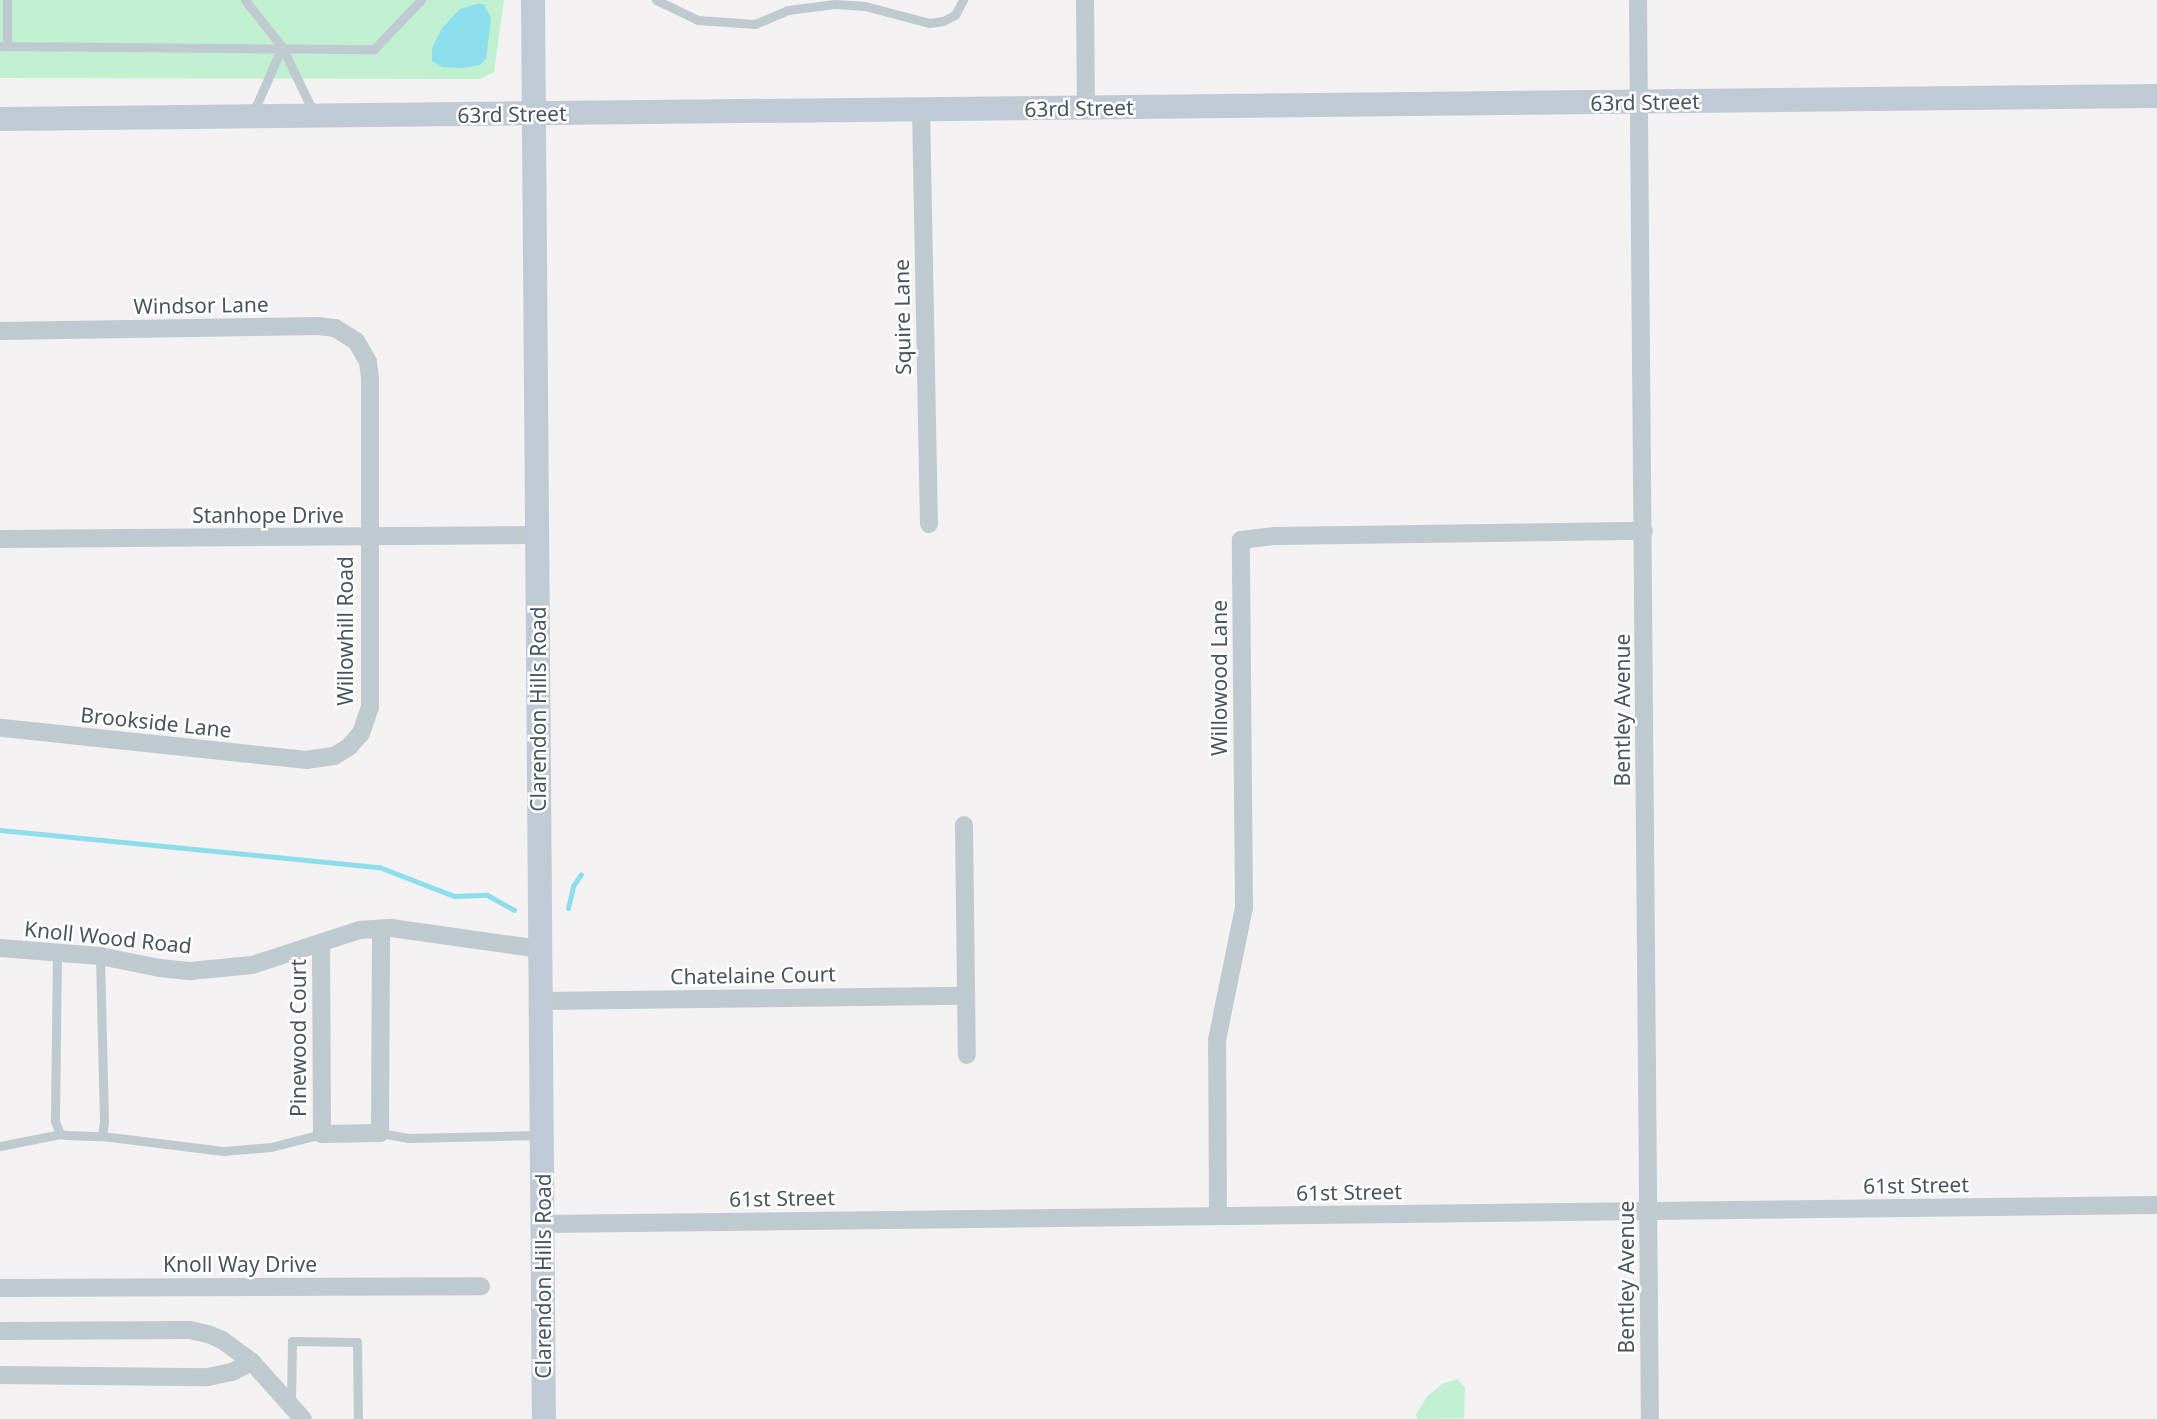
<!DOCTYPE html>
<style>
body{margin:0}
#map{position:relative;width:2157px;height:1419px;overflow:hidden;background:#f3f1f1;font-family:"Noto Sans",sans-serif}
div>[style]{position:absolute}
.green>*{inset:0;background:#c0f0d0}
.water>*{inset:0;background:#8ddeed}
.stream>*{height:5px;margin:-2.5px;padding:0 2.5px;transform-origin:2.5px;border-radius:2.5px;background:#8ddeed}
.lane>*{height:9px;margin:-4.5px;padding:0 4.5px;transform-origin:4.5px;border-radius:4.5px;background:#bfc9d0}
.street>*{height:18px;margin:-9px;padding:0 9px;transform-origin:9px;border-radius:9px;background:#bfc9d0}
.secondary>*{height:24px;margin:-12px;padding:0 12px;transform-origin:12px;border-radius:12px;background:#bfcad4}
span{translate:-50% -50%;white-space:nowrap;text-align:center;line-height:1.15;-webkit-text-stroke:5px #fff;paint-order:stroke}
.street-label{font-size:21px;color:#48555f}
</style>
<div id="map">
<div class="green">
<div style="clip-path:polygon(0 0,504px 0,494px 72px,480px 79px,0 78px)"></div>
<div style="clip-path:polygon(1457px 1379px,1465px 1387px,1464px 1418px,1417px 1419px,1416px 1414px,1427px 1397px,1442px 1384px)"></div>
</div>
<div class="water">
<div style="clip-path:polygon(477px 4px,484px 4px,491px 18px,486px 59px,480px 65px,463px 68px,442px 67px,432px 61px,432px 48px,442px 28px,460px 9px)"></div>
</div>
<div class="stream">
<div style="left:0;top:830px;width:381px;rotate:5.6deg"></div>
<div style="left:379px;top:867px;width:80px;rotate:21.1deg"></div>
<div style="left:454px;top:896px;width:33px;rotate:-2deg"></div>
<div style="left:487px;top:895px;width:31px;rotate:29deg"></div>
<div style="left:568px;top:908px;width:23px;rotate:-77deg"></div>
<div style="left:573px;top:886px;width:14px;rotate:-56deg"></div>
</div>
<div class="lane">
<div style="left:245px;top:0;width:60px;rotate:51.8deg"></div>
<div style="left:282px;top:47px;width:71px;rotate:64.2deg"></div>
<div style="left:656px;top:0;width:47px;rotate:25.5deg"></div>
<div style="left:698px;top:20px;width:57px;rotate:4deg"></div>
<div style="left:755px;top:24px;width:36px;rotate:-23deg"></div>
<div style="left:788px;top:10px;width:47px;rotate:-7.3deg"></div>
<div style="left:835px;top:4px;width:30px;rotate:4deg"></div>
<div style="left:865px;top:6px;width:66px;rotate:14.9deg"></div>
<div style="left:929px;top:23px;width:14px;rotate:-8deg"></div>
<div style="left:943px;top:21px;width:13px;rotate:-27deg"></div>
<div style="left:955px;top:15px;width:17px;rotate:-62deg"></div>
<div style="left:7px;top:45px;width:45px;rotate:-90deg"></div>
<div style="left:0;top:46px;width:374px;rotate:0.5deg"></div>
<div style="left:374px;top:49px;width:68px;rotate:-46.2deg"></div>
<div style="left:253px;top:113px;width:72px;rotate:-66.3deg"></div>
<div style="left:57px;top:953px;width:168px;rotate:90.7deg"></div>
<div style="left:55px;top:1121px;width:14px;rotate:69deg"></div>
<div style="left:60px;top:1134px;width:5px;rotate:11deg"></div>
<div style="left:65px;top:1135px;width:37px;rotate:2deg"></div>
<div style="left:102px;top:1136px;width:15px;rotate:-82deg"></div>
<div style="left:104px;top:1121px;width:165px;rotate:-91.4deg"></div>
<div style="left:380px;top:1133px;width:27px;rotate:10deg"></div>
<div style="left:407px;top:1138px;width:131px;rotate:-1.3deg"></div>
<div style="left:102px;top:1136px;width:122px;rotate:7.1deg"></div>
<div style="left:223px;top:1151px;width:48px;rotate:-4.8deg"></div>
<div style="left:271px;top:1147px;width:53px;rotate:-14.3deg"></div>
<div style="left:0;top:1146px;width:61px;rotate:-11.3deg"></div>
<div style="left:291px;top:1404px;width:63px;rotate:-89.1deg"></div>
<div style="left:292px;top:1341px;width:65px;rotate:0.9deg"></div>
<div style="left:357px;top:1342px;width:77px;rotate:89.3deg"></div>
</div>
<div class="street">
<div style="left:1085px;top:0;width:108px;rotate:89.5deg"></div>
<div style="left:1638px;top:0;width:1419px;rotate:89.52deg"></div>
<div style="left:921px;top:109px;width:415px;rotate:88.9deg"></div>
<div style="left:0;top:331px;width:318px;rotate:-0.9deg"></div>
<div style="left:318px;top:326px;width:17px;rotate:7deg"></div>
<div style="left:335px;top:328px;width:25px;rotate:32deg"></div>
<div style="left:356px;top:341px;width:24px;rotate:60deg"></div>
<div style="left:368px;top:362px;width:17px;rotate:83deg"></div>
<div style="left:370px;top:379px;width:328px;rotate:90deg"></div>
<div style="left:370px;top:707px;width:28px;rotate:109deg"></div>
<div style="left:361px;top:733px;width:18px;rotate:131deg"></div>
<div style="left:349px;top:747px;width:17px;rotate:149deg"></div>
<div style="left:334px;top:756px;width:27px;rotate:172deg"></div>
<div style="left:307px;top:760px;width:309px;rotate:-174deg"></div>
<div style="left:0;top:539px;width:537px;rotate:-0.43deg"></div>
<div style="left:964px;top:825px;width:230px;rotate:89.3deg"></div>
<div style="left:321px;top:943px;width:191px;rotate:89.7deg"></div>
<div style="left:322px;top:1134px;width:58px;rotate:-1deg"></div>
<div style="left:380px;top:1133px;width:204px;rotate:-89.7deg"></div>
<div style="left:0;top:948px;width:100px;rotate:4.6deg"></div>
<div style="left:100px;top:956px;width:61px;rotate:11.3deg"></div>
<div style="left:160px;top:968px;width:31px;rotate:6deg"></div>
<div style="left:191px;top:971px;width:61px;rotate:-5.6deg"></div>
<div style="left:252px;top:965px;width:114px;rotate:-18deg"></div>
<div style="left:360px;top:930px;width:31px;rotate:-4deg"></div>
<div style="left:391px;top:928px;width:150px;rotate:8deg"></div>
<div style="left:541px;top:1001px;width:425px;rotate:-0.7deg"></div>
<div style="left:1218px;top:1216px;width:176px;rotate:-90.3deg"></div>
<div style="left:1217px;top:1040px;width:136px;rotate:-78.5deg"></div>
<div style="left:1244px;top:907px;width:367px;rotate:-90.5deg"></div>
<div style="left:1241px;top:540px;width:34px;rotate:-7deg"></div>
<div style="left:1275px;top:536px;width:369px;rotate:-0.8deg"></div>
<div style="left:542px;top:1224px;width:1615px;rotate:-0.67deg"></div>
<div style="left:0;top:1288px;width:481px;rotate:-0.2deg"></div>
<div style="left:0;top:1331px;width:190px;rotate:-0.3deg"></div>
<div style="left:190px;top:1330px;width:18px;rotate:13deg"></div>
<div style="left:208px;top:1334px;width:15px;rotate:23deg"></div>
<div style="left:222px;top:1340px;width:37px;rotate:36deg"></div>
<div style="left:252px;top:1362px;width:76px;rotate:48.2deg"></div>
<div style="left:0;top:1375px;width:208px;rotate:0.6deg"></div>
<div style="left:208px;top:1377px;width:25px;rotate:-12deg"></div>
<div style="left:232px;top:1372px;width:22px;rotate:-27deg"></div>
</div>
<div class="secondary">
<div style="left:533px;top:0;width:1419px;rotate:89.56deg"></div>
<div style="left:0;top:119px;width:2157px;rotate:-0.61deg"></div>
</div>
<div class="street-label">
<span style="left:1645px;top:102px;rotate:-1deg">63rd Street</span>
<span style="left:1079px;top:108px;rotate:-1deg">63rd Street</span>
<span style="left:512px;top:114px;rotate:-1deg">63rd Street</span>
<span style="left:201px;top:305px;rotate:-1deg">Windsor Lane</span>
<span style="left:902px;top:317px;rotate:-91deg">Squire Lane</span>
<span style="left:268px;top:515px">Stanhope Drive</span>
<span style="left:345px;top:631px;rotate:-90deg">Willowhill Road</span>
<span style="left:1219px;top:678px;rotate:-90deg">Willowood Lane</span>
<span style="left:538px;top:709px;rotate:-90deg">Clarendon Hills Road</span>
<span style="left:1622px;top:710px;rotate:-90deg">Bentley Avenue</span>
<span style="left:156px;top:722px;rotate:6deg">Brookside Lane</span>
<span style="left:108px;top:937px;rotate:6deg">Knoll Wood Road</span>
<span style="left:753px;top:975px;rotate:-1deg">Chatelaine Court</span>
<span style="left:298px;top:1038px;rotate:-90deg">Pinewood Court</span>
<span style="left:1916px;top:1185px;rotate:-1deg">61st Street</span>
<span style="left:1349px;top:1192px;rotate:-1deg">61st Street</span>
<span style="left:782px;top:1198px;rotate:-1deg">61st Street</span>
<span style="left:240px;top:1264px">Knoll Way Drive</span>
<span style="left:543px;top:1276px;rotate:-90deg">Clarendon Hills Road</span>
<span style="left:1626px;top:1277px;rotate:-90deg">Bentley Avenue</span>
</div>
</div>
